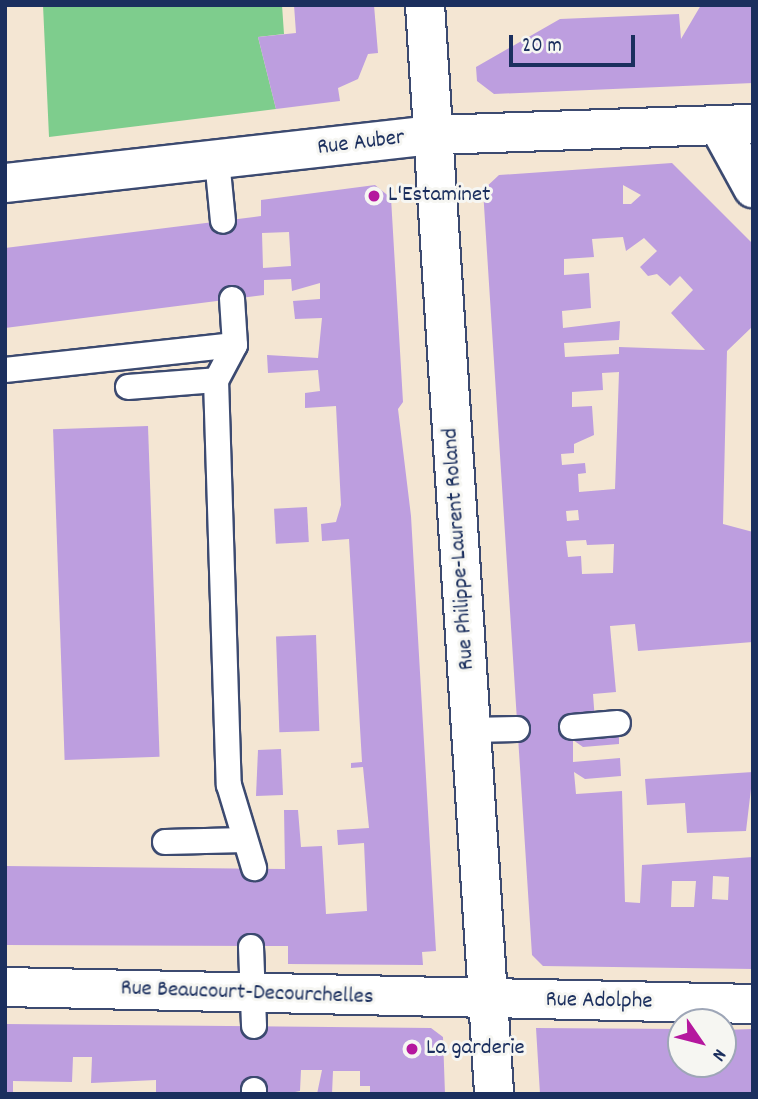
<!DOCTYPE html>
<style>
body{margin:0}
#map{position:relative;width:758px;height:1099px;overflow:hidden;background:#f4e6d3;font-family:Dekko,sans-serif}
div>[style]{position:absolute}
.green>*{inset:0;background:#7ecd8d}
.building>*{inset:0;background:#bd9edf;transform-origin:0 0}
.roads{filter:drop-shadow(2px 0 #3c4a70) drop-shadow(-2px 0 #3c4a70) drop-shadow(0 2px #3c4a70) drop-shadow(0 -2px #3c4a70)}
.service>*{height:24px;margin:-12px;padding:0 12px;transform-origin:12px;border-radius:12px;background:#fff}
.minor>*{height:38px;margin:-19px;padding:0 19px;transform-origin:19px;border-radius:19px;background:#fff}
.dots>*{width:19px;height:19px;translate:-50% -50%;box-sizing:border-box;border:4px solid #f6f6f2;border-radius:50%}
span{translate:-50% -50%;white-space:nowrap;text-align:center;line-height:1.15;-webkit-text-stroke:6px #f6f6f2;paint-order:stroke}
.street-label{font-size:23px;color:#1b2f5e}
.poi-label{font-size:23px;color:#1b2f5e}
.left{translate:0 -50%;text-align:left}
.frame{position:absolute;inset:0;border:7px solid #1b2f5e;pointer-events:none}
.north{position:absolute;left:667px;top:1008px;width:70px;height:70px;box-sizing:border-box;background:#f6f6f2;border:2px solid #9ea6b7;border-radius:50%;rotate:125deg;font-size:19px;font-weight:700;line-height:28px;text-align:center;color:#1b2f5e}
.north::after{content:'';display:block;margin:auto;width:24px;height:32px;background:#b5179e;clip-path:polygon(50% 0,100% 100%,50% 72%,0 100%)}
.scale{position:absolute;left:509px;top:35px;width:126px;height:32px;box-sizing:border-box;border:4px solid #1b2f5e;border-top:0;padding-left:9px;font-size:21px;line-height:24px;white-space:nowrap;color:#1b2f5e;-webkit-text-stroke:5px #f6f6f2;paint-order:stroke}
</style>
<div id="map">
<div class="green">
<div style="clip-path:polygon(43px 5px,282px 5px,284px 34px,258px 37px,276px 109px,49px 137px)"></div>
</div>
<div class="building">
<div style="clip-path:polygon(294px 5px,374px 5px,378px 53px,368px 54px,358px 79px,338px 88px,340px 101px,276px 109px,258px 37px,296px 33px)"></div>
<div style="clip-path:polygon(701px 5px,753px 5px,753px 83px,494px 94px,477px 81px,476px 67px,560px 19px,679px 14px,681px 39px)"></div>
<div style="clip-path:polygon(evenodd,672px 163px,753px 244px,753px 326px,727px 351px,723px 524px,753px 532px,753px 642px,638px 651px,635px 624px,610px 626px,616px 692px,593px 694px,595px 721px,619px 729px,619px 744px,583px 747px,573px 740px,573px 762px,620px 758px,621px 776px,585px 779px,574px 772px,576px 794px,622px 791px,625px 902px,640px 903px,642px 865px,753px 857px,753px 969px,543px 966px,532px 955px,483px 190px,499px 175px,672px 163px,623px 185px,641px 195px,631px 204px,623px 204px,623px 185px,672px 163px,623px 237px,626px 251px,644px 238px,657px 251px,640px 267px,648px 276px,657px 274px,670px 286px,680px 276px,693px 290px,671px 313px,705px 350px,619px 347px,619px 354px,565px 357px,564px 343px,619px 340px,620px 321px,563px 328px,562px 311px,591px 308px,589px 273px,564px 275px,564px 259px,594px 257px,592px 239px,623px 237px,672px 163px,619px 372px,615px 489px,579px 492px,578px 474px,586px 473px,585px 463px,562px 465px,561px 454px,574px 453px,574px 444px,594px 435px,592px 406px,572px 407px,572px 392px,603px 390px,602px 373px,619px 372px,672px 163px,578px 510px,579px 520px,567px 521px,566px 511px,578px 510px,672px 163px,586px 540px,587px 545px,614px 544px,613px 573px,582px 574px,581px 556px,568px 557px,566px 541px,586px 540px,672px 163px,713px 876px,729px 877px,728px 900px,712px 899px,713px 876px,672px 163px,672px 881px,696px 881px,694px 907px,671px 907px,672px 881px)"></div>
<div style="clip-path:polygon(evenodd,375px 185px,391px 198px,403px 402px,398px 409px,411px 516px,436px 951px,422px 952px,423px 965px,288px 964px,288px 946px,5px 945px,5px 866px,285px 869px,284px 810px,298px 810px,301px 847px,322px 846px,326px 914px,367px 911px,364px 843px,338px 845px,337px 830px,369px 828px,363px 767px,351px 768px,351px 763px,362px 762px,349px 539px,322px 541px,321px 524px,336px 522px,341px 505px,336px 406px,305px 408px,305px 393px,320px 391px,318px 370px,268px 373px,267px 355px,318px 358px,322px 318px,295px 319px,293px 301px,320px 299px,320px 283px,292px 291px,291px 279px,264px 280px,264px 295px,5px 328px,5px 248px,261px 216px,261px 200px,375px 185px,289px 232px,291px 266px,263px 268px,262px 233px,289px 232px)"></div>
<div style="left:148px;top:426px;width:331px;height:95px;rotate:88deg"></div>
<div style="left:307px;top:507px;width:35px;height:33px;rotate:87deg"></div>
<div style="left:316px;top:635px;width:96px;height:40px;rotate:88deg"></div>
<div style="clip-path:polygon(281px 749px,283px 795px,256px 796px,258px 750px)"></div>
<div style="clip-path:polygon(753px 772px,746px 831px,687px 833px,685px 803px,647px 805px,645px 779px)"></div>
<div style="clip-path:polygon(5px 1024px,431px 1028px,443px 1037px,445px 1094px,370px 1094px,370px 1086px,360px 1086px,360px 1071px,333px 1071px,332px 1094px,317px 1094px,322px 1070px,301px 1070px,300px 1091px,285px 1094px,156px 1094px,156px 1080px,91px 1083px,92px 1057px,73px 1057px,72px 1082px,13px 1081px,13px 1094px,5px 1094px)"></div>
<div style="clip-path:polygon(536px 1028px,681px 1029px,681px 1064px,723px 1064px,723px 1030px,753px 1029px,753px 1094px,540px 1094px)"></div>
</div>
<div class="roads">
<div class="service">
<div style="left:217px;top:160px;width:61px;rotate:84.4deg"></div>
<div style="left:235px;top:345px;width:40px;rotate:118deg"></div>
<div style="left:216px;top:380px;width:405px;rotate:88.2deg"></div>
<div style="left:229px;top:785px;width:87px;rotate:73.2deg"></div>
<div style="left:5px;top:370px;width:231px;rotate:-6.2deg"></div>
<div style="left:235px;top:345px;width:46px;rotate:-93.7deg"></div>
<div style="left:128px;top:387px;width:88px;rotate:-4.5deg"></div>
<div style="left:572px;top:727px;width:46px;rotate:-5deg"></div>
<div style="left:471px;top:730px;width:46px;rotate:-1.2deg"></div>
<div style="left:165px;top:842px;width:80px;rotate:-1.4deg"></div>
<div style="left:251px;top:947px;width:79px;rotate:87.8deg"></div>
<div style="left:254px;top:1094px;width:4px;rotate:-90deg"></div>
</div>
<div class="minor">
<div style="left:425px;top:5px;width:1091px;rotate:86.37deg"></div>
<div style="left:719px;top:126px;width:71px;rotate:61.3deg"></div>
<div style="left:5px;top:183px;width:432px;rotate:-6.4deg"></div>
<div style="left:434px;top:135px;width:319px;rotate:-2deg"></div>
<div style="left:5px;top:987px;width:748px;rotate:1.3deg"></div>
</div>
</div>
<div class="dots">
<div style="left:374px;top:196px;background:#b5179e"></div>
<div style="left:412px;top:1049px;background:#b5179e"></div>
</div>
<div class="street-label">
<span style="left:361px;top:144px;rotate:-7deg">Rue Auber</span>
<span style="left:460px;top:549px;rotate:-94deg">Rue Philippe-Laurent Roland</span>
<span style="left:247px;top:994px;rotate:2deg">Rue Beaucourt-Decourchelles</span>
<span style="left:599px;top:1002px;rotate:1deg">Rue Adolphe</span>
</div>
<div class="poi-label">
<span class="left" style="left:388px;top:196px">L'Estaminet</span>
<span class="left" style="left:426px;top:1049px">La garderie</span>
</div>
<div class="frame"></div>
<div class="north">N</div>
<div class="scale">20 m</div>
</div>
